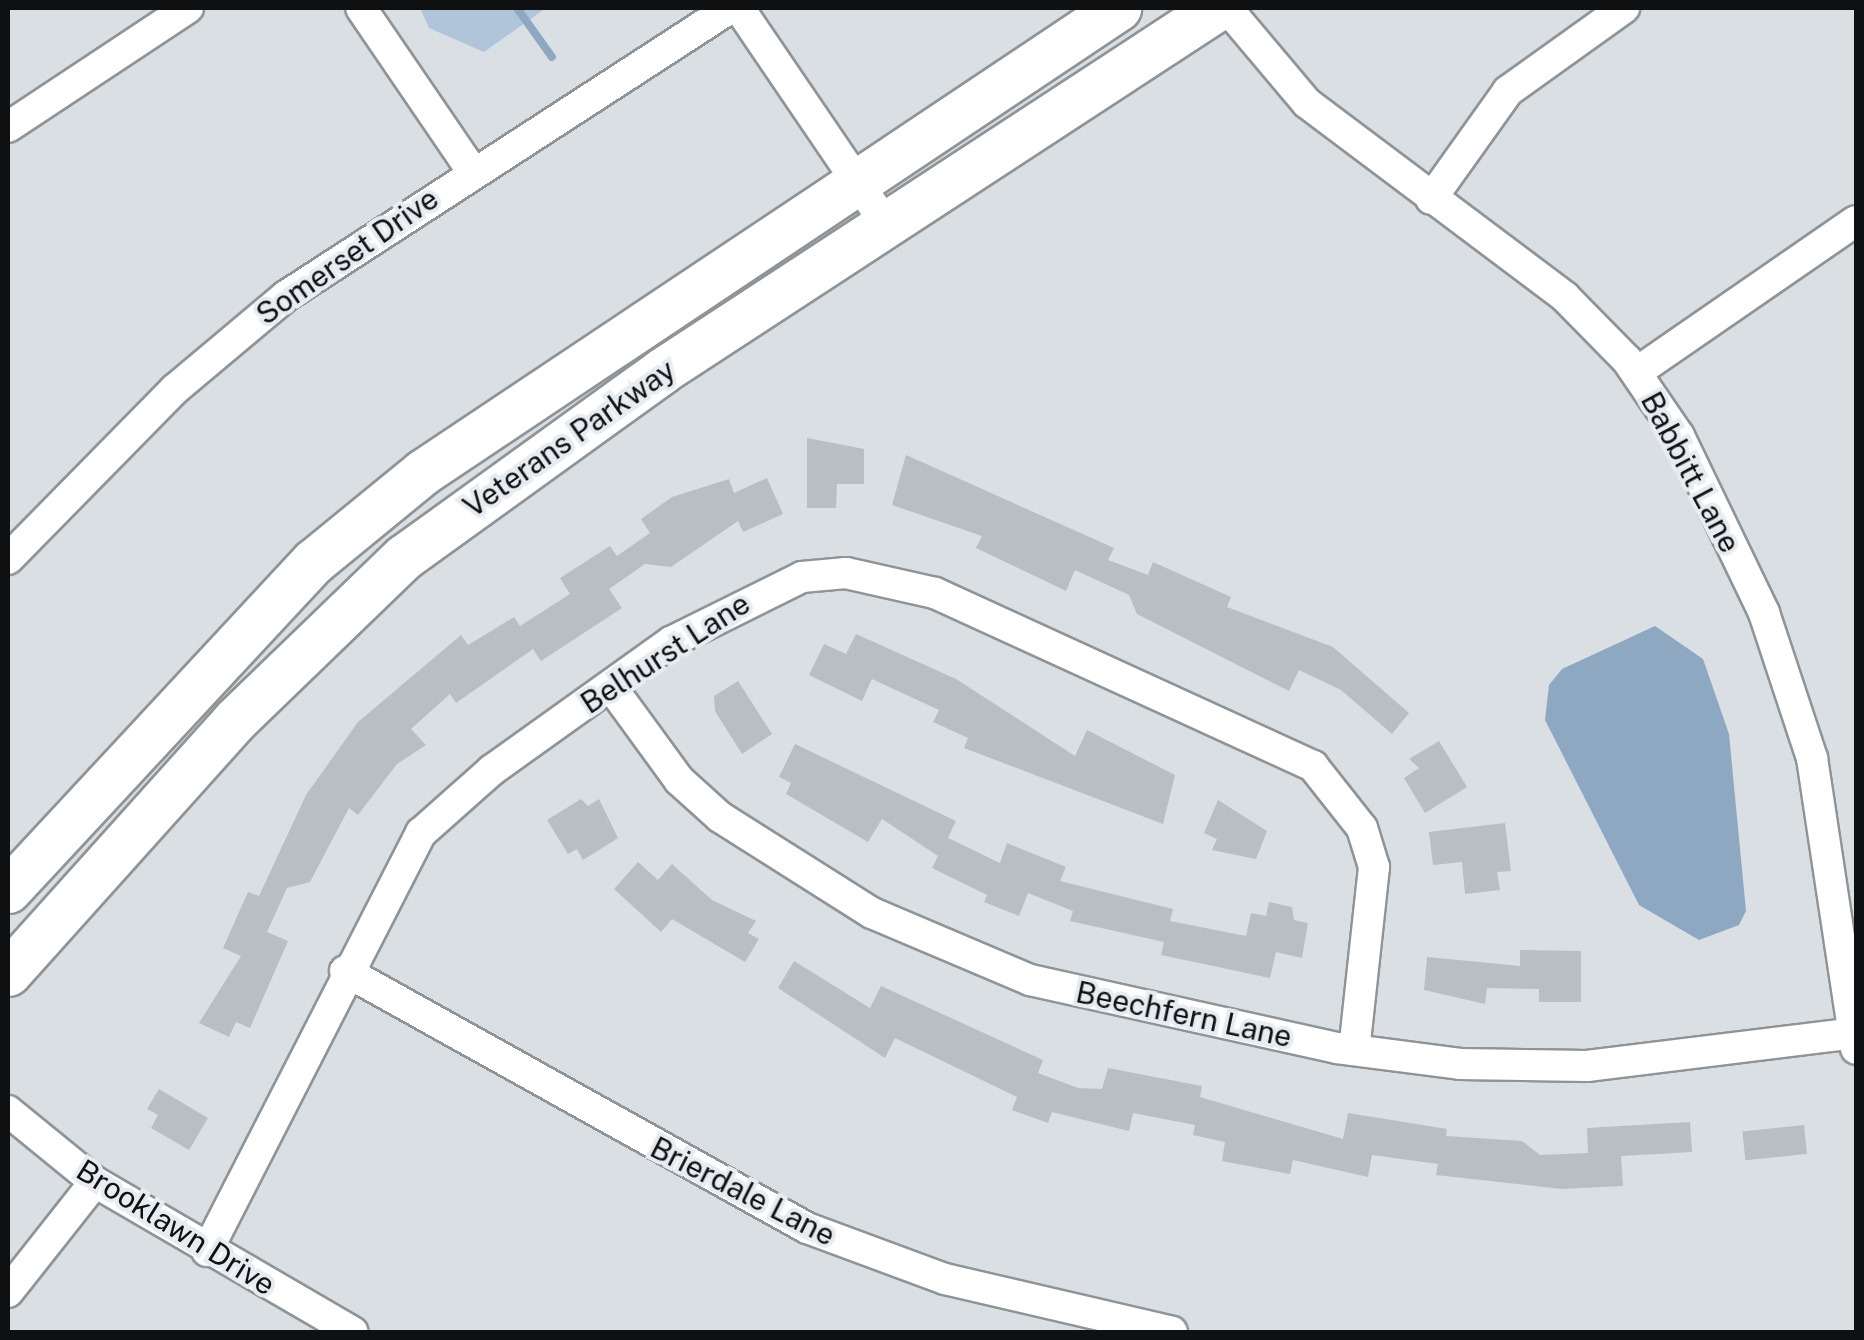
<!DOCTYPE html>
<style>
body{margin:0}
#map{position:relative;width:1864px;height:1340px;overflow:hidden;background:#dadfe4;font-family:"Public Sans",sans-serif}
div>[style]{position:absolute}
.green>*{inset:0;background:#b0c5d9}
.water>*{inset:0;background:#8fa8c1}
.stream>*{height:8px;margin:-4px;padding:0 4px;transform-origin:4px;border-radius:4px;background:#8fa8c1}
.building>*{inset:0;background:#b9bec3;transform-origin:0 0}
.roads{filter:drop-shadow(2px 0 #8f9498) drop-shadow(-2px 0 #8f9498) drop-shadow(0 2px #8f9498) drop-shadow(0 -2px #8f9498)}
.minor>*{height:30px;margin:-15px;padding:0 15px;transform-origin:15px;border-radius:15px;background:#fff}
.secondary>*{height:45px;margin:-22.5px;padding:0 22.5px;transform-origin:22.5px;border-radius:22.5px;background:#fff}
span{translate:-50% -50%;white-space:nowrap;text-align:center;line-height:1.15;-webkit-text-stroke:8px #e7ecf1;paint-order:stroke}
.street-label{font-size:30px;color:#0f1012}
.frame{position:absolute;inset:0;border:10px solid #0f1012;pointer-events:none}
</style>
<div id="map">
<div class="green">
<div style="clip-path:polygon(420px 8px,546px 8px,484px 52px,429px 28px)"></div>
</div>
<div class="water">
<div style="clip-path:polygon(1655px 626px,1703px 659px,1729px 734px,1746px 911px,1739px 925px,1699px 940px,1639px 905px,1545px 720px,1549px 685px,1562px 669px)"></div>
</div>
<div class="stream">
<div style="left:517px;top:8px;width:60px;rotate:54.5deg"></div>
</div>
<div class="building">
<div style="clip-path:polygon(807px 438px,864px 449px,864px 484px,837px 484px,836px 508px,807px 508px)"></div>
<div style="clip-path:polygon(906px 455px,1114px 548px,1108px 560px,1148px 575px,1153px 562px,1231px 597px,1227px 607px,1333px 647px,1409px 713px,1392px 734px,1341px 690px,1299px 670px,1289px 691px,1137px 614px,1129px 595px,1075px 570px,1066px 591px,976px 548px,982px 536px,892px 505px)"></div>
<div style="clip-path:polygon(767px 478px,783px 514px,743px 532px,738px 521px,671px 567px,645px 564px,609px 589px,622px 608px,541px 661px,533px 649px,456px 703px,450px 694px,411px 729px,426px 745px,397px 764px,358px 815px,349px 808px,310px 882px,287px 888px,267px 932px,288px 941px,250px 1028px,236px 1022px,229px 1037px,199px 1023px,241px 956px,223px 948px,248px 892px,259px 896px,306px 795px,358px 722px,461px 635px,468px 645px,514px 617px,520px 626px,570px 594px,560px 578px,610px 546px,617px 556px,650px 533px,641px 519px,672px 497px,729px 479px,734px 493px)"></div>
<div style="clip-path:polygon(856px 634px,956px 679px,1075px 756px,1087px 730px,1175px 775px,1163px 824px,964px 748px,968px 738px,933px 722px,939px 710px,872px 679px,862px 701px,809px 675px,824px 644px,846px 654px)"></div>
<div style="clip-path:polygon(738px 681px,772px 734px,742px 754px,715px 711px,714px 696px)"></div>
<div style="clip-path:polygon(1439px 741px,1467px 787px,1425px 813px,1404px 778px,1419px 768px,1409px 759px)"></div>
<div style="clip-path:polygon(795px 744px,956px 821px,948px 838px,1000px 863px,1007px 843px,1066px 867px,1060px 881px,1173px 909px,1170px 921px,1246px 936px,1251px 913px,1266px 916px,1269px 902px,1292px 907px,1294px 920px,1308px 923px,1302px 958px,1276px 952px,1270px 978px,1161px 955px,1164px 942px,1070px 921px,1073px 911px,1028px 893px,1019px 916px,984px 902px,987px 895px,932px 868px,938px 856px,882px 819px,868px 842px,786px 794px,791px 783px,779px 777px)"></div>
<div style="clip-path:polygon(581px 799px,588px 806px,599px 799px,618px 838px,583px 860px,577px 849px,568px 854px,547px 820px)"></div>
<div style="clip-path:polygon(1218px 800px,1267px 831px,1256px 859px,1212px 850px,1217px 839px,1204px 833px)"></div>
<div style="clip-path:polygon(1505px 823px,1511px 871px,1497px 872px,1500px 890px,1465px 894px,1462px 862px,1433px 865px,1429px 832px)"></div>
<div style="clip-path:polygon(638px 862px,658px 880px,672px 864px,712px 900px,756px 921px,748px 933px,759px 939px,745px 962px,672px 919px,661px 932px,614px 889px)"></div>
<div style="clip-path:polygon(1520px 950px,1581px 951px,1581px 1002px,1539px 1002px,1539px 989px,1487px 988px,1485px 1004px,1424px 990px,1427px 957px,1520px 966px)"></div>
<div style="clip-path:polygon(794px 961px,870px 1008px,881px 986px,1043px 1060px,1038px 1073px,1078px 1088px,1102px 1089px,1108px 1068px,1202px 1086px,1200px 1097px,1343px 1139px,1348px 1113px,1447px 1129px,1446px 1136px,1522px 1141px,1540px 1155px,1588px 1153px,1587px 1128px,1690px 1122px,1692px 1152px,1621px 1156px,1623px 1186px,1561px 1189px,1436px 1175px,1438px 1164px,1372px 1155px,1368px 1177px,1293px 1160px,1290px 1174px,1222px 1161px,1225px 1142px,1193px 1135px,1195px 1125px,1133px 1113px,1129px 1131px,1052px 1112px,1048px 1123px,1012px 1110px,1017px 1097px,895px 1038px,885px 1058px,778px 988px)"></div>
<div style="clip-path:polygon(159px 1089px,208px 1118px,189px 1150px,151px 1128px,158px 1115px,147px 1109px)"></div>
<div style="left:1804px;top:1125px;width:29px;height:62px;rotate:84deg"></div>
</div>
<div class="roads">
<div class="minor">
<div style="left:361px;top:8px;width:195px;rotate:55.7deg"></div>
<div style="left:739px;top:8px;width:261px;rotate:55.8deg"></div>
<div style="left:1227px;top:8px;width:124px;rotate:49.9deg"></div>
<div style="left:1307px;top:103px;width:323px;rotate:36.9deg"></div>
<div style="left:1565px;top:297px;width:88px;rotate:45.5deg"></div>
<div style="left:1627px;top:360px;width:92px;rotate:55.6deg"></div>
<div style="left:1679px;top:436px;width:196px;rotate:64.3deg"></div>
<div style="left:1764px;top:613px;width:153px;rotate:71.7deg"></div>
<div style="left:1812px;top:758px;width:294px;rotate:81.4deg"></div>
<div style="left:8px;top:127px;width:216px;rotate:-33.5deg"></div>
<div style="left:1431px;top:199px;width:133px;rotate:-54.5deg"></div>
<div style="left:1508px;top:91px;width:143px;rotate:-35.6deg"></div>
<div style="left:1637px;top:372px;width:266px;rotate:-34.6deg"></div>
<div style="left:8px;top:559px;width:238px;rotate:-45.5deg"></div>
<div style="left:175px;top:389px;width:145px;rotate:-40deg"></div>
<div style="left:286px;top:296px;width:529px;rotate:-32.97deg"></div>
<div style="left:612px;top:688px;width:114px;rotate:53.9deg"></div>
<div style="left:679px;top:780px;width:55px;rotate:42.1deg"></div>
<div style="left:720px;top:817px;width:180px;rotate:32.3deg"></div>
<div style="left:872px;top:913px;width:172px;rotate:23deg"></div>
<div style="left:1030px;top:980px;width:314px;rotate:12.5deg"></div>
<div style="left:1337px;top:1048px;width:124px;rotate:7.4deg"></div>
<div style="left:1460px;top:1064px;width:127px;rotate:0.9deg"></div>
<div style="left:1587px;top:1066px;width:270px;rotate:-7deg"></div>
<div style="left:345px;top:971px;width:529px;rotate:29.09deg"></div>
<div style="left:807px;top:1228px;width:147px;rotate:20.3deg"></div>
<div style="left:945px;top:1279px;width:233px;rotate:13.1deg"></div>
<div style="left:8px;top:1111px;width:112px;rotate:39.2deg"></div>
<div style="left:95px;top:1182px;width:298px;rotate:30.2deg"></div>
<div style="left:207px;top:1251px;width:470px;rotate:-62.9deg"></div>
<div style="left:421px;top:833px;width:95px;rotate:-41.6deg"></div>
<div style="left:492px;top:770px;width:220px;rotate:-35.6deg"></div>
<div style="left:671px;top:642px;width:146px;rotate:-26.4deg"></div>
<div style="left:802px;top:577px;width:44px;rotate:-5.2deg"></div>
<div style="left:846px;top:573px;width:91px;rotate:12.7deg"></div>
<div style="left:935px;top:593px;width:416px;rotate:24.6deg"></div>
<div style="left:1313px;top:766px;width:79px;rotate:51.7deg"></div>
<div style="left:1362px;top:828px;width:41px;rotate:72.9deg"></div>
<div style="left:1374px;top:867px;width:184px;rotate:96.2deg"></div>
<div style="left:8px;top:1292px;width:140px;rotate:-51.7deg"></div>
</div>
<div class="secondary">
<div style="left:8px;top:890px;width:448px;rotate:-47.1deg"></div>
<div style="left:313px;top:562px;width:142px;rotate:-39.3deg"></div>
<div style="left:423px;top:472px;width:836px;rotate:-33.73deg"></div>
<div style="left:8px;top:973px;width:340px;rotate:-48.1deg"></div>
<div style="left:235px;top:720px;width:235px;rotate:-44deg"></div>
<div style="left:404px;top:557px;width:319px;rotate:-35.8deg"></div>
<div style="left:663px;top:370px;width:662px;rotate:-33.16deg"></div>
</div>
</div>
<div class="street-label">
<span style="left:347px;top:256px;rotate:-35deg">Somerset Drive</span>
<span style="left:569px;top:438px;rotate:-35deg">Veterans Parkway</span>
<span style="left:1691px;top:472px;rotate:62deg">Babbitt Lane</span>
<span style="left:665px;top:653px;rotate:-33deg">Belhurst Lane</span>
<span style="left:1184px;top:1014px;rotate:12deg">Beechfern Lane</span>
<span style="left:743px;top:1191px;rotate:27deg">Brierdale Lane</span>
<span style="left:176px;top:1227px;rotate:32deg">Brooklawn Drive</span>
</div>
<div class="frame"></div>
</div>
